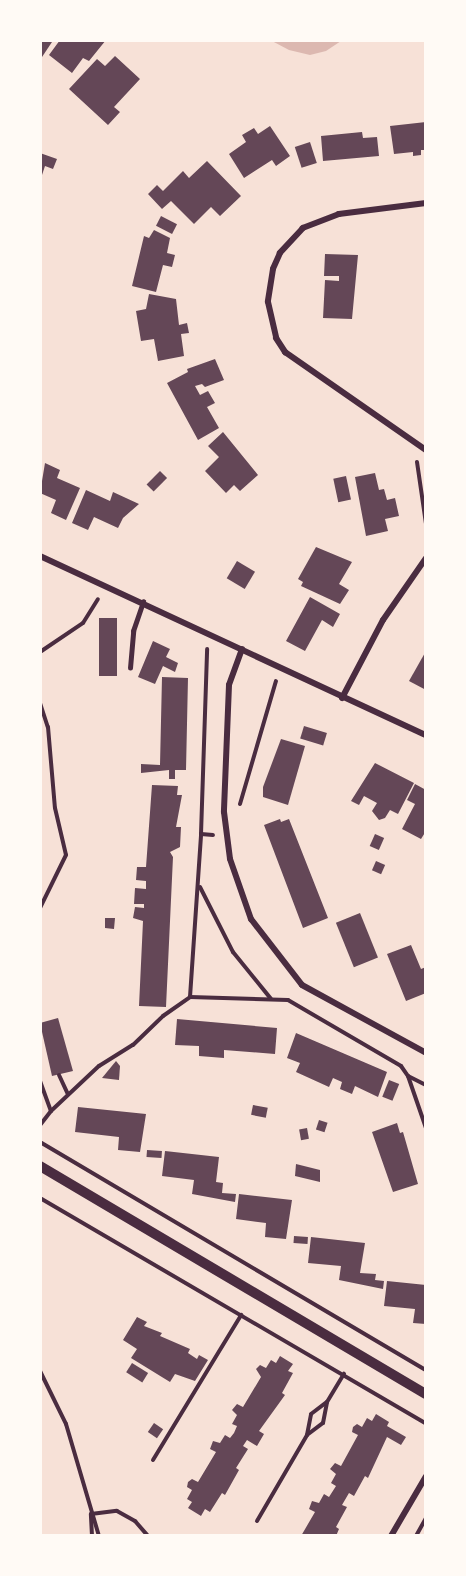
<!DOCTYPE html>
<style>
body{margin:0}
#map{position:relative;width:466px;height:1576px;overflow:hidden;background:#f7e1d7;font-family:Helvetica,sans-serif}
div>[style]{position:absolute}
.water>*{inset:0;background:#dcb8b0}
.building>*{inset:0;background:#644757;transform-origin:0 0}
.path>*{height:4px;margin:-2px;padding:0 2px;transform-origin:2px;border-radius:2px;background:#4a2c40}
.service>*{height:4.5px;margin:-2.25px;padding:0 2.25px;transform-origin:2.25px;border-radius:2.25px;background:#4a2c40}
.minor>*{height:6px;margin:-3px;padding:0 3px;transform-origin:3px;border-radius:3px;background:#4a2c40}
.tertiary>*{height:10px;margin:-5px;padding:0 5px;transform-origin:5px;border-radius:5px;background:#4a2c40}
span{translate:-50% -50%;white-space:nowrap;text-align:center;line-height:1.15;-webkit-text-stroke:5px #fffaf5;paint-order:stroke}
.frame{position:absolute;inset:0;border:42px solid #fffaf5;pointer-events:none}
</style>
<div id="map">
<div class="water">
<div style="clip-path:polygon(272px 41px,341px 41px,326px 51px,310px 55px,289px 50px)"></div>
</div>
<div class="building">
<div style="clip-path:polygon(42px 40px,52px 42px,40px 60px,40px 43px)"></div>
<div style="clip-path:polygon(60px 40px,106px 40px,89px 61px,83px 58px,72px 73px,49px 55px)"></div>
<div style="clip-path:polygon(115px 56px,140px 79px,114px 107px,120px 112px,108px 125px,69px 89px,97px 59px,105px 66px)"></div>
<div style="clip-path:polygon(426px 122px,426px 150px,421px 150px,421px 155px,413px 156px,413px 152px,394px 154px,390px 126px)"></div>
<div style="clip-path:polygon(270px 126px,290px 156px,276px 166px,272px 160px,244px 178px,229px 154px,246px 142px,242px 135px,254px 128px,258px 134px)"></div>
<div style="clip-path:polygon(362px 132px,363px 138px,377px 137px,379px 156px,323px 161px,321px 136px)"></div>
<div style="left:310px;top:142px;width:22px;height:16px;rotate:72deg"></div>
<div style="clip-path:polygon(40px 153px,57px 159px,53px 169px,45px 166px,41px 178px)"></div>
<div style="clip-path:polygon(207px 161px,241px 196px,220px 216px,211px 207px,194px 224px,171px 201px,162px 209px,148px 194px,157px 185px,163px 191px,183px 171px,189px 178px)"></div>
<div style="left:161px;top:216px;width:18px;height:11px;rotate:27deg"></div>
<div style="clip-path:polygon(154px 230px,170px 238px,167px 253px,175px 255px,172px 267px,163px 265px,156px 292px,132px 286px,144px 236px,149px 238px)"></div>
<div style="clip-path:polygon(325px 254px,358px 255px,352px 319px,323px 318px,325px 280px,339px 281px,339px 276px,324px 276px)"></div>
<div style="clip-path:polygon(149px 294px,176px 299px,179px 325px,187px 323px,189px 333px,181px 334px,184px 356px,158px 361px,154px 339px,141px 341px,136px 311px,146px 309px)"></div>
<div style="clip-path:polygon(215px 359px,224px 380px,205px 387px,202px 384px,195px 386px,200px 395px,208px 391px,215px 403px,207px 407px,219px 428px,198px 440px,167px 383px,188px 372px,187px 369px)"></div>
<div style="clip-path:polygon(223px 432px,258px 475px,240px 491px,234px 485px,226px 493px,205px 471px,219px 457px,208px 446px)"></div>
<div style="clip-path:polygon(45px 463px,60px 470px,57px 478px,80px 488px,66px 520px,51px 513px,56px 500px,40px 493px)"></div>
<div style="left:160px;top:471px;width:10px;height:19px;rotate:45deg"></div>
<div style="clip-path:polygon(375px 473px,379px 490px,384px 489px,387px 500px,395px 498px,399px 516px,385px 519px,388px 531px,366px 536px,355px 477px)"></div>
<div style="left:346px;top:476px;width:24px;height:13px;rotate:78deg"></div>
<div style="clip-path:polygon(86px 490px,110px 501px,113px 492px,139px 504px,123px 518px,118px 528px,94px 517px,88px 530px,72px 523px)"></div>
<div style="clip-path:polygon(316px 547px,352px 562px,339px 584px,349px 590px,340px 604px,301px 586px,303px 582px,298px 579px)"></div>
<div style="left:237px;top:561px;width:21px;height:20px;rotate:31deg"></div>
<div style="clip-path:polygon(310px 597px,340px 614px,333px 627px,322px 620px,305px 651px,286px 641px)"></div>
<div style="left:99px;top:618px;width:18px;height:58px"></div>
<div style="clip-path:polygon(153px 641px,170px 649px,166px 657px,178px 663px,175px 672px,163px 666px,155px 684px,138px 677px)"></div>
<div style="clip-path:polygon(426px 651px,426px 690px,409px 681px)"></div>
<div style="clip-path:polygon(162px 677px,188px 678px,186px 770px,175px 770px,175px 779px,169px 779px,169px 770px,141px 773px,141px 764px,160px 765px)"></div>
<div style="left:304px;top:726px;width:24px;height:13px;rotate:17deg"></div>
<div style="clip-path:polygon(281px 739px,305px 746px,288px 805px,263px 797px,263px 787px)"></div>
<div style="clip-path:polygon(375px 763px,414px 783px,398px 814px,390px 810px,385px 818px,379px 820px,372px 811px,377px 803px,364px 796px,359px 805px,351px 801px)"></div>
<div style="clip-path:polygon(415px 784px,426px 790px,426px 831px,421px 839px,402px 829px,415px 804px,407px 800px)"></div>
<div style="clip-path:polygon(152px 785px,178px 786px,177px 795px,182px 795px,176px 827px,181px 827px,180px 847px,170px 852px,173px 857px,166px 1007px,139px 1006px,143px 921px,133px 918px,135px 907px,144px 908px,144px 904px,134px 904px,135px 888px,146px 889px,146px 881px,136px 880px,137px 867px,146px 867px)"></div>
<div style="clip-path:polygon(280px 819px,281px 822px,289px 819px,328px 918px,303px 928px,264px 825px)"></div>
<div style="left:375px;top:834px;width:10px;height:13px;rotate:24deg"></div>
<div style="left:376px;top:861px;width:10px;height:10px;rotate:24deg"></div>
<div style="left:360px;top:913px;width:48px;height:26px;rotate:68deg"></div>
<div style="clip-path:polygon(105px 918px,115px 918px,114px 929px,105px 928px)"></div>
<div style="clip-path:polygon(411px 945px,421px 969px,426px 967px,426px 993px,406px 1001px,387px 954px)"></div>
<div style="clip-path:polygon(58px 1018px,73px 1071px,52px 1076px,40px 1023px)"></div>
<div style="clip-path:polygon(177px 1019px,277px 1028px,275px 1054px,224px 1050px,224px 1058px,199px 1056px,199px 1046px,175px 1045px)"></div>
<div style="clip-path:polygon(296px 1033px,387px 1072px,378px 1097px,355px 1086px,352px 1094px,340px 1089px,342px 1082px,333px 1078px,329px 1087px,296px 1072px,300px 1063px,287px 1058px)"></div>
<div style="clip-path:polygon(116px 1061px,120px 1066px,119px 1080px,102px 1078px)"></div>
<div style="left:389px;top:1080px;width:11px;height:18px;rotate:22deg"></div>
<div style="left:253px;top:1105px;width:15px;height:10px;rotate:11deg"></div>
<div style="clip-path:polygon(78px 1107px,146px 1114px,140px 1152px,118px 1150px,119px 1137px,75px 1132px)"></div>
<div style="left:319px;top:1120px;width:9px;height:10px;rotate:18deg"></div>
<div style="clip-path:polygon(397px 1123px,400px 1133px,403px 1132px,418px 1184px,393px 1192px,372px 1132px)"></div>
<div style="left:307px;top:1128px;width:11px;height:8px;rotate:80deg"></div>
<div style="left:147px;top:1150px;width:15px;height:7px;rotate:4deg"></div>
<div style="clip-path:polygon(165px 1151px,219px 1157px,216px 1182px,223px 1183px,222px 1193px,236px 1194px,235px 1202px,192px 1194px,194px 1180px,162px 1176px)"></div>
<div style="clip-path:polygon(296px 1164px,320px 1170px,320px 1182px,295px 1176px)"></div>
<div style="clip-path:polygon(239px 1194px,292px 1200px,286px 1239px,265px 1237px,266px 1223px,236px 1219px)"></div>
<div style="left:294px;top:1236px;width:14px;height:7px;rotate:4deg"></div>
<div style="clip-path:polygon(311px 1237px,365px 1243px,360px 1273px,376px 1274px,375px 1280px,384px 1281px,383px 1289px,339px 1280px,341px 1266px,308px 1263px)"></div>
<div style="clip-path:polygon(387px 1281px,426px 1285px,426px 1324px,413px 1323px,415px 1309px,384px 1306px)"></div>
<div style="clip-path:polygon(137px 1317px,147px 1322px,144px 1326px,162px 1333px,160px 1336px,190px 1349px,188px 1353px,197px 1359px,199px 1355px,208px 1360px,195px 1381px,175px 1374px,170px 1382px,131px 1358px,137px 1349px,123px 1340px)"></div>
<div style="clip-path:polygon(280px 1356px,293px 1364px,288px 1371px,293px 1373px,282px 1393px,285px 1395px,259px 1431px,264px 1434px,257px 1446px,247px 1440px,243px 1446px,248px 1449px,236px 1468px,239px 1470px,225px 1495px,222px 1493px,210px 1512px,205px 1509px,201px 1516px,188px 1508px,192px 1502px,187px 1499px,192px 1490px,187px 1487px,188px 1482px,192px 1479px,198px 1482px,216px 1452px,210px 1449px,213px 1441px,220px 1443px,225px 1435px,230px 1438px,234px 1433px,237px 1426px,232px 1424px,237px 1415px,232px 1410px,237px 1404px,243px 1407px,261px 1377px,256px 1369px,260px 1365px,266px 1368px,271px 1360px,276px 1363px)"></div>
<div style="left:132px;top:1363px;width:19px;height:11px;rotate:32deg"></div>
<div style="clip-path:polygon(376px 1414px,389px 1422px,387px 1426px,406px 1437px,401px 1445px,387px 1437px,368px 1478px,365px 1476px,354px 1496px,349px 1493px,342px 1505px,347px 1507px,336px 1527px,339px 1529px,336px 1536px,301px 1536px,315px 1512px,309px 1509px,312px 1501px,319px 1503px,324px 1494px,329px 1497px,336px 1486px,331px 1483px,336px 1474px,330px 1469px,335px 1463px,341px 1466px,358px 1435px,352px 1432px,353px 1427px,357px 1424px,362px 1427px,367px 1418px,372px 1421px)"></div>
<div style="left:154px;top:1423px;width:11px;height:11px;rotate:34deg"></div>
</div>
<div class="path">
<div style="left:417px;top:462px;width:63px;rotate:81.7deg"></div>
<div style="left:40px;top:652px;width:52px;rotate:-34deg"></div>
<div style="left:83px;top:623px;width:28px;rotate:-58deg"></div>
<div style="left:40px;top:703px;width:25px;rotate:72deg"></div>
<div style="left:48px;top:727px;width:81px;rotate:85.1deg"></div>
<div style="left:55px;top:808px;width:48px;rotate:76.8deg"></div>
<div style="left:66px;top:855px;width:59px;rotate:116.1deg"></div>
<div style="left:240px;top:804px;width:128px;rotate:-73.7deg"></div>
<div style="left:201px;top:834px;width:185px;rotate:-88.1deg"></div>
<div style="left:200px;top:887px;width:73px;rotate:63.1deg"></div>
<div style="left:233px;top:952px;width:60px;rotate:51deg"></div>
<div style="left:190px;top:997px;width:98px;rotate:1.8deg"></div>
<div style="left:288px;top:1000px;width:131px;rotate:30.3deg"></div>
<div style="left:401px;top:1066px;width:12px;rotate:55deg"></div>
<div style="left:408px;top:1076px;width:20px;rotate:27deg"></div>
<div style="left:59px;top:1075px;width:21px;rotate:65deg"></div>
<div style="left:408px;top:1076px;width:55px;rotate:70.9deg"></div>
<div style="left:40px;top:1081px;width:32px;rotate:70deg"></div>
<div style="left:51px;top:1111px;width:18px;rotate:128deg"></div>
<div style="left:51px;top:1111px;width:66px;rotate:-43.2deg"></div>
<div style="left:99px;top:1066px;width:40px;rotate:-32deg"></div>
<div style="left:133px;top:1045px;width:42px;rotate:-44deg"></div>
<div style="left:163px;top:1016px;width:33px;rotate:-35deg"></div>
<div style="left:190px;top:997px;width:163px;rotate:-86.1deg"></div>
<div style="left:201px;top:834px;width:12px;rotate:5deg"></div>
<div style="left:40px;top:1142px;width:448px;rotate:30.6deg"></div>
<div style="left:40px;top:1198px;width:447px;rotate:30.3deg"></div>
<div style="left:40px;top:1371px;width:59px;rotate:63.9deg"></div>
<div style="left:66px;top:1424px;width:117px;rotate:73.6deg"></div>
<div style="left:307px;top:1435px;width:20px;rotate:-37deg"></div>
<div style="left:323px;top:1423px;width:21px;rotate:-79deg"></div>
<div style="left:153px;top:1460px;width:170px;rotate:-58.7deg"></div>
<div style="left:257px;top:1521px;width:99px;rotate:-59.8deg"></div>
<div style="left:307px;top:1435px;width:21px;rotate:-79deg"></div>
<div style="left:311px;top:1414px;width:20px;rotate:-37deg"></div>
<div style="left:327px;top:1402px;width:33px;rotate:-59deg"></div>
<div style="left:92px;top:1536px;width:22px;rotate:-93deg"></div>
<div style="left:91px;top:1514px;width:26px;rotate:-7deg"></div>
<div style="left:117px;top:1511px;width:21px;rotate:29deg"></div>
<div style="left:135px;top:1521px;width:20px;rotate:49deg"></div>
<div style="left:416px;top:1536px;width:21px;rotate:-61deg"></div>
</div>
<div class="service">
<div style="left:130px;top:668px;width:37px;rotate:-85deg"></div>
<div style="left:133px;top:631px;width:31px;rotate:-71deg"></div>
</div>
<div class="minor">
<div style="left:426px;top:203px;width:88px;rotate:172.8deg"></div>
<div style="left:339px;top:214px;width:39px;rotate:159deg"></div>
<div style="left:303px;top:228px;width:34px;rotate:133deg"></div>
<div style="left:280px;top:253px;width:17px;rotate:114deg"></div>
<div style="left:273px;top:269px;width:33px;rotate:99deg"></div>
<div style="left:268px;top:302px;width:37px;rotate:77deg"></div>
<div style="left:276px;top:338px;width:17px;rotate:57deg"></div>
<div style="left:285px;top:352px;width:172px;rotate:34.8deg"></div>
<div style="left:40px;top:556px;width:425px;rotate:24.9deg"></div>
<div style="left:242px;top:649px;width:38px;rotate:110deg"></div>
<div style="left:229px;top:685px;width:127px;rotate:92.3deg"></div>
<div style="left:224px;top:812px;width:47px;rotate:82.7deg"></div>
<div style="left:230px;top:859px;width:64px;rotate:70.7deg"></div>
<div style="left:251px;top:919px;width:83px;rotate:52.3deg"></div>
<div style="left:302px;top:985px;width:141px;rotate:28.7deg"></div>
<div style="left:342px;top:698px;width:88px;rotate:-62.3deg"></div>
<div style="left:383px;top:620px;width:75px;rotate:-55.3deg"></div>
<div style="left:391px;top:1536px;width:69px;rotate:-59.7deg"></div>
</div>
<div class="tertiary">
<div style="left:40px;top:1166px;width:448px;rotate:30.6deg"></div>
</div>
<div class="frame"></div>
</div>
